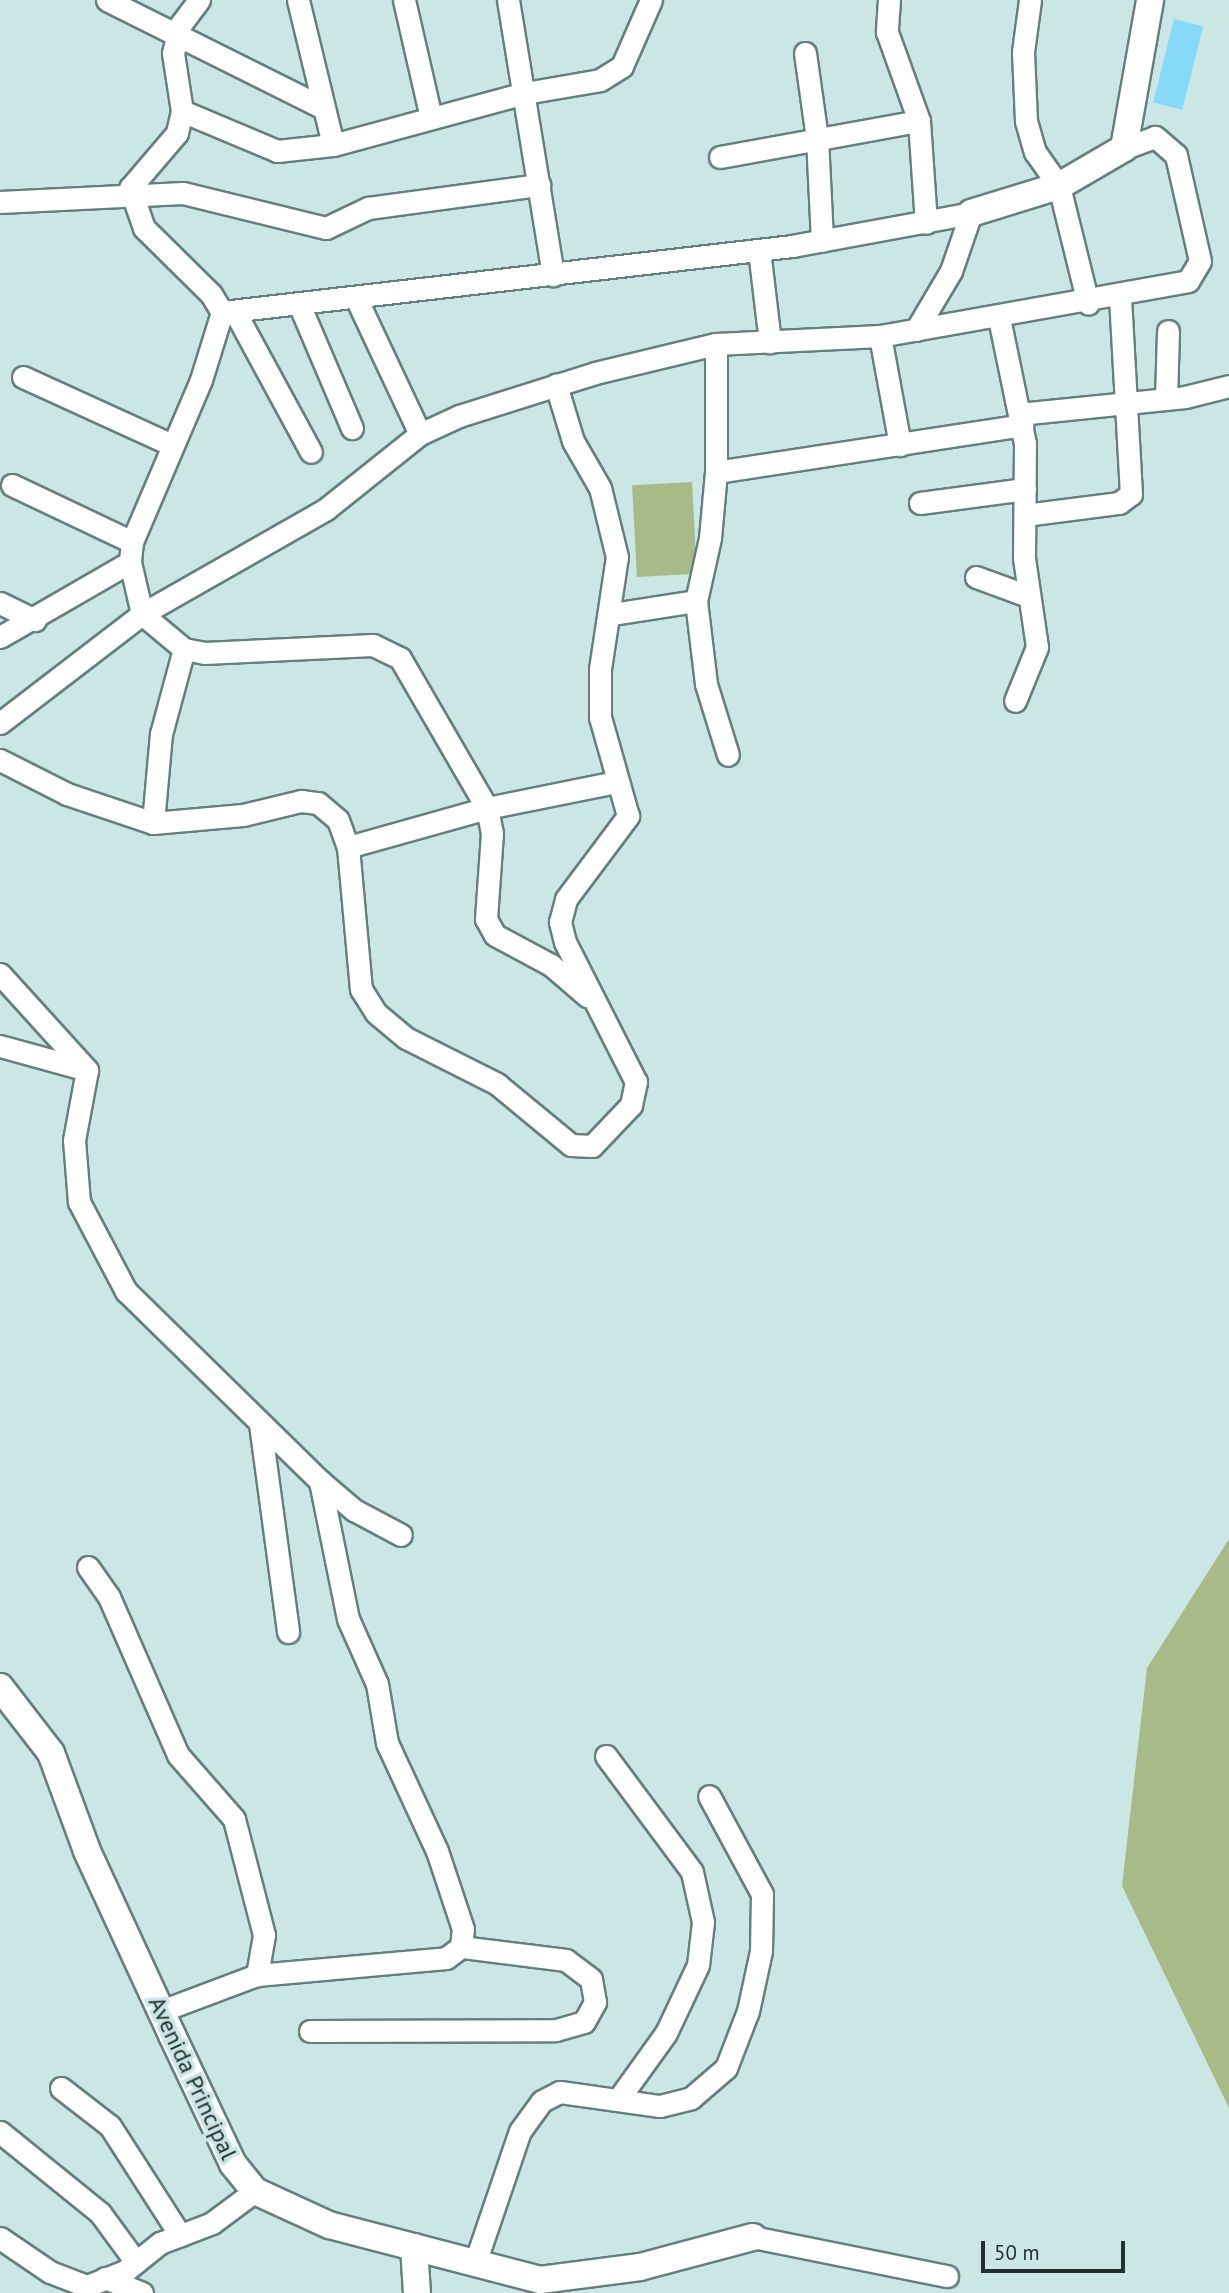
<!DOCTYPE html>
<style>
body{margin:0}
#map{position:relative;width:1229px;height:2293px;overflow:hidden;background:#cae7e5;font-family:"PT Sans",sans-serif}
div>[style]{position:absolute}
.green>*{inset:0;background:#a8ba88;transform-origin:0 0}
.building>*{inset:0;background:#86d9f8;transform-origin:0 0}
.roads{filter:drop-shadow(2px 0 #657f7d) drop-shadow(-2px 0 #657f7d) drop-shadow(0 2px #657f7d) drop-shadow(0 -2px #657f7d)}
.minor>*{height:21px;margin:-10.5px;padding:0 10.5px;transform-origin:10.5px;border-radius:10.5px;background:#fff}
.tertiary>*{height:26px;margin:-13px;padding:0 13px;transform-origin:13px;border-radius:13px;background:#fff}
span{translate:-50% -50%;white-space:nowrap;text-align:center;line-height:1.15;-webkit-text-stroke:7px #cae7e5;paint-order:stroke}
.street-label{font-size:24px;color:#242f2f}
.scale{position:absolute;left:981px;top:2241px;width:144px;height:32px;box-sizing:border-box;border:4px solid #242f2f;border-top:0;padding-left:9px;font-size:21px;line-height:24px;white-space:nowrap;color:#242f2f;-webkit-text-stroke:5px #cae7e5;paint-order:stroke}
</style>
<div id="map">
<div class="green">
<div style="left:692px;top:482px;width:92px;height:60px;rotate:87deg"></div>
<div style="clip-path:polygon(1229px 1539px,1229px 2108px,1122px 1886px,1147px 1668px)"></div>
</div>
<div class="building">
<div style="left:1174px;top:19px;width:30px;height:86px;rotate:14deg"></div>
</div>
<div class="roads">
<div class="minor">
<div style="left:107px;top:0;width:242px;rotate:26.5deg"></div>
<div style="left:199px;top:0;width:31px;rotate:127deg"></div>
<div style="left:180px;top:25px;width:29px;rotate:104deg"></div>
<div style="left:173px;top:53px;width:59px;rotate:81.2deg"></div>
<div style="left:182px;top:111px;width:23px;rotate:103deg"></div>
<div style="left:177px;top:133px;width:72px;rotate:130.5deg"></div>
<div style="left:130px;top:188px;width:42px;rotate:70.7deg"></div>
<div style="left:144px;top:228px;width:94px;rotate:44.6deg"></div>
<div style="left:211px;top:294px;width:21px;rotate:59deg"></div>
<div style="left:222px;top:312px;width:71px;rotate:107.2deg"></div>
<div style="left:201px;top:380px;width:176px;rotate:113.1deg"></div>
<div style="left:132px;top:542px;width:20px;rotate:96deg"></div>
<div style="left:130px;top:562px;width:53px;rotate:77deg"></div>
<div style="left:142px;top:614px;width:55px;rotate:39.8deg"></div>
<div style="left:184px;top:649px;width:20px;rotate:11deg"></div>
<div style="left:204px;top:653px;width:169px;rotate:-2.7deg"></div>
<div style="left:373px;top:645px;width:30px;rotate:26deg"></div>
<div style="left:400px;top:658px;width:173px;rotate:59.9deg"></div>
<div style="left:487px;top:808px;width:25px;rotate:79deg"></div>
<div style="left:492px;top:833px;width:86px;rotate:94deg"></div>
<div style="left:486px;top:919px;width:18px;rotate:61deg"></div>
<div style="left:495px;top:935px;width:64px;rotate:28.2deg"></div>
<div style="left:551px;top:965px;width:48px;rotate:40.7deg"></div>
<div style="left:298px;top:0;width:149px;rotate:76.4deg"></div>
<div style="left:404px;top:0;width:121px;rotate:77.1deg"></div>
<div style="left:508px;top:0;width:279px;rotate:80.7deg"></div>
<div style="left:889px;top:0;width:32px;rotate:94deg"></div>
<div style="left:887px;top:32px;width:95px;rotate:70.2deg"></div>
<div style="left:919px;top:121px;width:102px;rotate:86.1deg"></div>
<div style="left:1030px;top:0;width:52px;rotate:97.7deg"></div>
<div style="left:1023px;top:52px;width:69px;rotate:87.5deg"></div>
<div style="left:1026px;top:121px;width:32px;rotate:74deg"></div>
<div style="left:1035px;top:152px;width:42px;rotate:54.8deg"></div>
<div style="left:1059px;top:186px;width:121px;rotate:76.1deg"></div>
<div style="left:805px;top:53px;width:86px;rotate:82deg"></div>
<div style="left:817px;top:138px;width:103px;rotate:87.2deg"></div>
<div style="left:182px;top:111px;width:103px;rotate:22.8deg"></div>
<div style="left:277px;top:151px;width:56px;rotate:-6.1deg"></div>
<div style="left:333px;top:145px;width:199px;rotate:-15.2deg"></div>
<div style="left:525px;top:93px;width:76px;rotate:-9.8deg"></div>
<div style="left:600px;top:80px;width:26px;rotate:-32deg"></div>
<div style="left:622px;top:66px;width:72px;rotate:-66.3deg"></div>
<div style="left:720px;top:157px;width:202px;rotate:-10.3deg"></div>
<div style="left:0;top:202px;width:183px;rotate:-2.8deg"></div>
<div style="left:183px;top:193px;width:147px;rotate:13.8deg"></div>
<div style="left:326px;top:228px;width:47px;rotate:-25.5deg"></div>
<div style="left:368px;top:208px;width:173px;rotate:-7.7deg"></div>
<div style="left:759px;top:250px;width:93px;rotate:83.2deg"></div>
<div style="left:356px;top:298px;width:150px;rotate:64.8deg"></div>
<div style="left:299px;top:304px;width:135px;rotate:66.9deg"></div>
<div style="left:222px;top:312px;width:574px;rotate:-6.6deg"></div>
<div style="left:792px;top:246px;width:182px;rotate:-10.4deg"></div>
<div style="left:235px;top:312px;width:159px;rotate:61.5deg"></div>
<div style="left:999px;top:318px;width:129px;rotate:78.3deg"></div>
<div style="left:1025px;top:444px;width:114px;rotate:90.5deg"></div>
<div style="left:1024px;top:558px;width:90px;rotate:81.7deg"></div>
<div style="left:1037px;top:647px;width:58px;rotate:112.2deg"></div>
<div style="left:916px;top:330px;width:69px;rotate:-59.3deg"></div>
<div style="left:951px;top:271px;width:61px;rotate:-71deg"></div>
<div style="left:880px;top:336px;width:111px;rotate:79.6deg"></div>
<div style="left:716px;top:344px;width:128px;rotate:90deg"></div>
<div style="left:716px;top:472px;width:66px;rotate:95.2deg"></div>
<div style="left:710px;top:538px;width:65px;rotate:102.5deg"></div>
<div style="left:696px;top:601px;width:84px;rotate:83.1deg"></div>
<div style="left:706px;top:684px;width:74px;rotate:72.8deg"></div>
<div style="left:23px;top:377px;width:162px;rotate:24.5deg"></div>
<div style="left:1166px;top:399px;width:68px;rotate:-88.3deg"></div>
<div style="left:1019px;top:414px;width:167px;rotate:-5.8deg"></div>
<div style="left:1185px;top:397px;width:45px;rotate:-14deg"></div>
<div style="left:716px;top:472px;width:310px;rotate:-8.7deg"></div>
<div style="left:12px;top:485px;width:133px;rotate:25.4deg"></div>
<div style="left:920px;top:503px;width:106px;rotate:-7.6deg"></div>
<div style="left:1025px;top:515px;width:95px;rotate:-7.3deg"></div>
<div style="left:1119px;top:503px;width:15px;rotate:-37deg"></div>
<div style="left:1131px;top:494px;width:196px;rotate:-93.2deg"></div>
<div style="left:976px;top:577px;width:55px;rotate:20.1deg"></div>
<div style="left:0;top:603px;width:39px;rotate:26deg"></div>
<div style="left:612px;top:614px;width:85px;rotate:-8.8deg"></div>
<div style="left:0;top:637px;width:150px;rotate:-30deg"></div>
<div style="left:0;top:723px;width:179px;rotate:-37.5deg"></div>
<div style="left:142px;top:614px;width:212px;rotate:-29.7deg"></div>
<div style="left:326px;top:509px;width:120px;rotate:-38.6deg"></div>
<div style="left:420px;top:434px;width:43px;rotate:-24.8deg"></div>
<div style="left:459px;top:416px;width:143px;rotate:-17.5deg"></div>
<div style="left:595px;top:373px;width:124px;rotate:-13.5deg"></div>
<div style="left:716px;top:344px;width:164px;rotate:-2.8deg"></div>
<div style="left:880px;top:336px;width:313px;rotate:-10.1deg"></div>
<div style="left:1188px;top:281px;width:23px;rotate:-59deg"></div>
<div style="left:1200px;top:261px;width:109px;rotate:-102.8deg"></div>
<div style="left:1176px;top:155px;width:28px;rotate:-139deg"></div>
<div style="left:1155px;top:137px;width:33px;rotate:160deg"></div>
<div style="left:0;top:760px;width:75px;rotate:26.9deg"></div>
<div style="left:67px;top:794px;width:91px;rotate:18.6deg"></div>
<div style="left:153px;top:823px;width:90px;rotate:-5.1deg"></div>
<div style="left:243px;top:815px;width:60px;rotate:-13.6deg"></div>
<div style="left:301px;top:801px;width:17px;rotate:7deg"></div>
<div style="left:318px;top:803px;width:26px;rotate:40deg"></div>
<div style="left:338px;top:820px;width:29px;rotate:70deg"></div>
<div style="left:348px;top:847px;width:143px;rotate:84.8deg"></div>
<div style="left:361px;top:989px;width:28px;rotate:58deg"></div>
<div style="left:376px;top:1013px;width:39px;rotate:40deg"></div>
<div style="left:406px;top:1038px;width:102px;rotate:26.8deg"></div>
<div style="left:497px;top:1084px;width:96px;rotate:39.5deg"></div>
<div style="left:571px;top:1145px;width:21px;rotate:3deg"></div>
<div style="left:592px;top:1146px;width:57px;rotate:-46.4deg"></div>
<div style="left:631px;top:1105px;width:24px;rotate:-78deg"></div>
<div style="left:636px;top:1082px;width:157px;rotate:-116.9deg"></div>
<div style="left:565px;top:942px;width:21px;rotate:-104deg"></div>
<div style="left:560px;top:922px;width:24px;rotate:-75deg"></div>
<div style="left:566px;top:899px;width:104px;rotate:-53.2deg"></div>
<div style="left:628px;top:816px;width:103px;rotate:-105.8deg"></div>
<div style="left:600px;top:717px;width:48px;rotate:-90deg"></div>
<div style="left:600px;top:669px;width:113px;rotate:-81.4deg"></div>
<div style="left:617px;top:557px;width:71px;rotate:-103.8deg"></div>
<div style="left:600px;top:488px;width:54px;rotate:-119.9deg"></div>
<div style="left:573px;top:441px;width:59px;rotate:-106.9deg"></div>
<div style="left:153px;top:823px;width:89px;rotate:-84.9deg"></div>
<div style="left:161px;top:734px;width:88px;rotate:-74.9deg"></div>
<div style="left:348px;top:847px;width:144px;rotate:-15.7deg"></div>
<div style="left:487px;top:808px;width:132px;rotate:-11.4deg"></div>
<div style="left:0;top:974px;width:130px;rotate:47.8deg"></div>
<div style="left:0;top:1046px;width:90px;rotate:15.4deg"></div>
<div style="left:87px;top:1070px;width:71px;rotate:100.5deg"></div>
<div style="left:74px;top:1140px;width:62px;rotate:85.4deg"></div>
<div style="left:79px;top:1202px;width:101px;rotate:62.2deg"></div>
<div style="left:126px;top:1291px;width:272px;rotate:44.4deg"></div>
<div style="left:320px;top:1481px;width:45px;rotate:40.5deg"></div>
<div style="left:354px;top:1510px;width:53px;rotate:28deg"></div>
<div style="left:260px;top:1424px;width:210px;rotate:82.3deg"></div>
<div style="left:88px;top:1567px;width:37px;rotate:55deg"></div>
<div style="left:109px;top:1597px;width:172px;rotate:66.4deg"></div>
<div style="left:178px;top:1755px;width:85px;rotate:48.8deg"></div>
<div style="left:234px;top:1819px;width:120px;rotate:75.5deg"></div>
<div style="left:264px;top:1935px;width:41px;rotate:99.9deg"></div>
<div style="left:606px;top:1756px;width:144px;rotate:53.4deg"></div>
<div style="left:692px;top:1872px;width:51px;rotate:77.6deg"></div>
<div style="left:703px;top:1922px;width:43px;rotate:96.6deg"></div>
<div style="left:698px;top:1965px;width:75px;rotate:115.2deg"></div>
<div style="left:666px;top:2033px;width:79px;rotate:125.7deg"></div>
<div style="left:161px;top:2011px;width:103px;rotate:-20.6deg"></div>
<div style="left:257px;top:1975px;width:190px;rotate:-5.1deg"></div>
<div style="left:446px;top:1958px;width:19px;rotate:-36deg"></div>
<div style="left:461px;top:1947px;width:18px;rotate:-84deg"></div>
<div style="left:463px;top:1929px;width:82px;rotate:-108.4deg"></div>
<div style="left:437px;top:1851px;width:119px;rotate:-114.8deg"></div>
<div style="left:387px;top:1743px;width:60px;rotate:-99.6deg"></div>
<div style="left:377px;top:1684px;width:71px;rotate:-114deg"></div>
<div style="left:348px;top:1619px;width:141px;rotate:-101.5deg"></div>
<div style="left:310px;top:2031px;width:246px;rotate:-0.2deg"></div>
<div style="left:556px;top:2030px;width:29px;rotate:-16deg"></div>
<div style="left:584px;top:2022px;width:23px;rotate:-61deg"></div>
<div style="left:595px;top:2002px;width:23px;rotate:-100deg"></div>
<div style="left:591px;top:1979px;width:31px;rotate:-143deg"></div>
<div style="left:566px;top:1960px;width:106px;rotate:-172.9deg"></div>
<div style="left:61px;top:2088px;width:62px;rotate:37.8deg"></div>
<div style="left:110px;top:2126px;width:130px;rotate:57.3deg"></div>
<div style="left:0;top:2132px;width:129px;rotate:39deg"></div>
<div style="left:100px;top:2213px;width:61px;rotate:53.7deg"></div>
<div style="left:753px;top:2237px;width:198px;rotate:11.4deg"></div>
<div style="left:0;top:2238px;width:60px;rotate:34.2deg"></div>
<div style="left:50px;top:2272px;width:40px;rotate:21deg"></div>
<div style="left:87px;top:2286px;width:41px;rotate:-21.5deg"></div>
<div style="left:125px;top:2271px;width:45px;rotate:-38.7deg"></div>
<div style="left:160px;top:2243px;width:56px;rotate:-21deg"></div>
<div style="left:212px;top:2223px;width:54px;rotate:-36.7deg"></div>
<div style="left:475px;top:2263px;width:139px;rotate:-71.2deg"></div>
<div style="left:520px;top:2131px;width:37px;rotate:-54deg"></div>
<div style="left:542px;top:2101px;width:20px;rotate:-27deg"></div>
<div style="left:560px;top:2092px;width:101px;rotate:8deg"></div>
<div style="left:660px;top:2106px;width:32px;rotate:-14deg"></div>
<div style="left:691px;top:2098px;width:46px;rotate:-40.6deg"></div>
<div style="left:726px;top:2068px;width:61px;rotate:-68.9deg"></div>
<div style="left:748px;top:2011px;width:61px;rotate:-77.8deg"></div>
<div style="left:761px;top:1951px;width:57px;rotate:-89deg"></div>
<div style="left:762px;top:1894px;width:111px;rotate:-118.4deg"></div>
<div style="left:105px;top:2278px;width:40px;rotate:22deg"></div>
</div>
<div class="tertiary">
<div style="left:971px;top:213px;width:92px;rotate:-17.1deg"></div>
<div style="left:1059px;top:186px;width:75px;rotate:-30.3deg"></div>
<div style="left:1124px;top:148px;width:150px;rotate:-80deg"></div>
<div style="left:0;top:1687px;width:83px;rotate:52.3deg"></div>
<div style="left:51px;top:1753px;width:104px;rotate:69.8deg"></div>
<div style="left:87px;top:1851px;width:203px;rotate:65.2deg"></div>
<div style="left:172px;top:2035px;width:143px;rotate:64.7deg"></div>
<div style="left:233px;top:2164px;width:35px;rotate:51deg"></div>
<div style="left:255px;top:2191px;width:81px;rotate:24.7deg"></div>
<div style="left:329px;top:2225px;width:218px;rotate:14.6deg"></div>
<div style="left:540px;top:2280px;width:101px;rotate:-7.4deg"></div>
<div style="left:640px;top:2267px;width:117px;rotate:-14.9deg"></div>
<div style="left:414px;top:2247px;width:46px;rotate:86.3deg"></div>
</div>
</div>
<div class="street-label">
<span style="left:193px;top:2078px;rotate:65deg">Avenida Principal</span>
</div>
<div class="scale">50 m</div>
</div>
